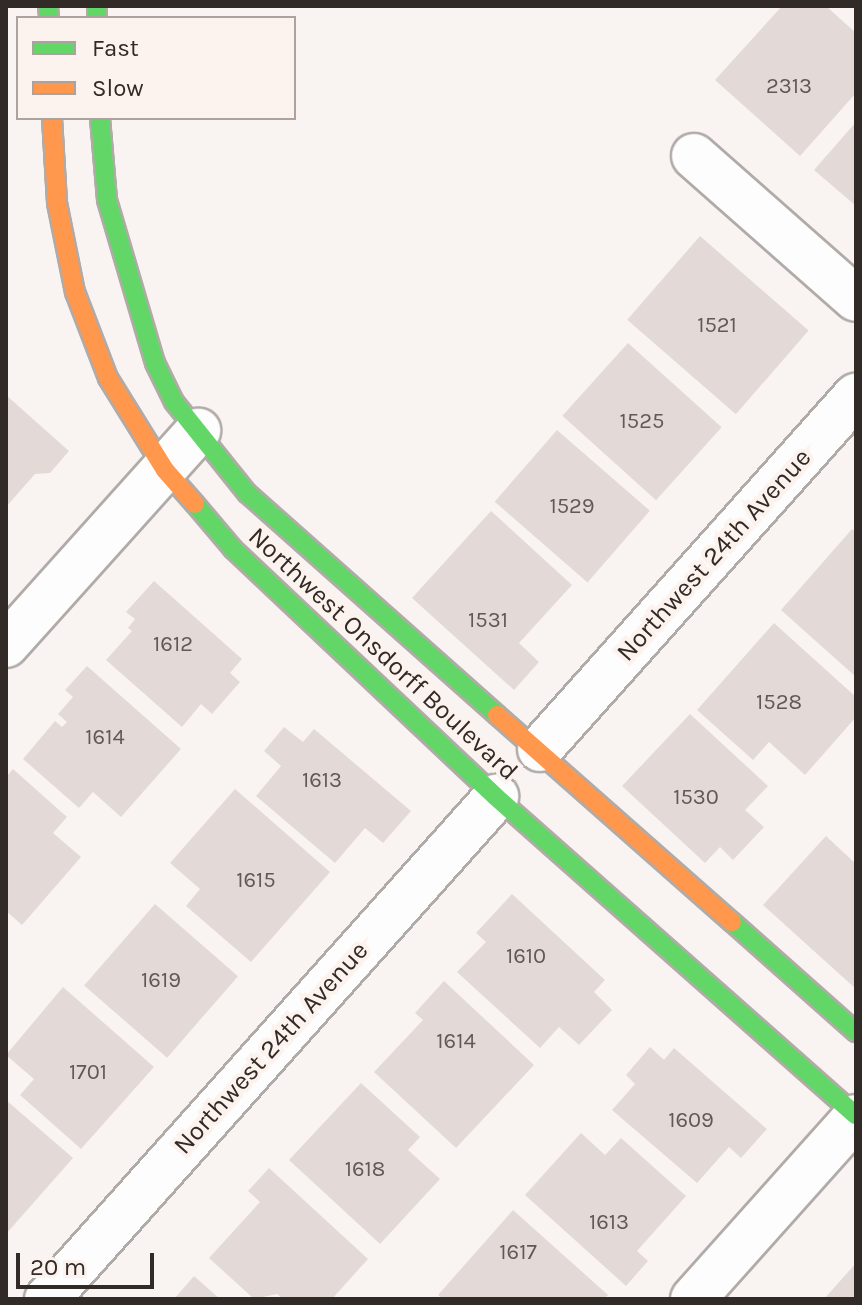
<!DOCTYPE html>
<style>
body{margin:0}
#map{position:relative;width:862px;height:1305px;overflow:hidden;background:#f9f4f2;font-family:Karla,sans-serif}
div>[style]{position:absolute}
.building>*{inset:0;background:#e3dad7;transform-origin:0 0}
.roads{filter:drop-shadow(2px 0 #b1aba8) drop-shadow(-2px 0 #b1aba8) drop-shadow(0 2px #b1aba8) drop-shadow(0 -2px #b1aba8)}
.street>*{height:44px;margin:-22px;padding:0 22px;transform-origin:22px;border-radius:22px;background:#fefdfd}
.fast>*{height:18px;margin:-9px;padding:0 9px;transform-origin:9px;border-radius:9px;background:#63d668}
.slow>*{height:18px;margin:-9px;padding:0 9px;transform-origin:9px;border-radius:9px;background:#ff974d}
span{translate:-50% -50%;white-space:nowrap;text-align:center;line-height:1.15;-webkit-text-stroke:8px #fcf3ef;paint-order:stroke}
.number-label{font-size:22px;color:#615955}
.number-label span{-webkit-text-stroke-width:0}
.street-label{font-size:26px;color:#322a26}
.frame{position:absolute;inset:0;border:8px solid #322a26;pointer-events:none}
.legend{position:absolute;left:16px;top:16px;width:280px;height:104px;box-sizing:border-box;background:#fcf3ef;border:2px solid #aba39f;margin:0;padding:10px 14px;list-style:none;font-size:24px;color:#322a26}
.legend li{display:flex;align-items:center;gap:16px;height:40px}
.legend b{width:40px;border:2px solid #aba39f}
.scale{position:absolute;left:16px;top:1253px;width:138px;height:36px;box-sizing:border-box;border:4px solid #322a26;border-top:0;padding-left:10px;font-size:24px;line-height:28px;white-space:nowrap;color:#322a26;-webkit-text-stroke:6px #fcf3ef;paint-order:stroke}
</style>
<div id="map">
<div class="building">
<div style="clip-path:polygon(782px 6px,826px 6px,856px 33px,856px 93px,800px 156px,715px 80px)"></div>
<div style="clip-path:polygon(856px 122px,856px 206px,814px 170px)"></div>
<div style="left:700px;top:236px;width:144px;height:111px;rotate:41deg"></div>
<div style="left:628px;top:343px;width:126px;height:98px;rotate:42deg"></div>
<div style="clip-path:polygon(6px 395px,69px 451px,50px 473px,35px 474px,6px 507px)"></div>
<div style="left:557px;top:430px;width:123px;height:95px;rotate:41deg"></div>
<div style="clip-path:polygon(491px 511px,572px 585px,519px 643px,539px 662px,514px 690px,412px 598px)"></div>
<div style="clip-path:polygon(852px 529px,856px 532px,856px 677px,781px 610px)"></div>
<div style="clip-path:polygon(154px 581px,242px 659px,230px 673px,240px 682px,212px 714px,201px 704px,182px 727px,106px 660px,132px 631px,128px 628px,135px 619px,126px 612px)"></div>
<div style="clip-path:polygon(774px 623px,856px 697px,856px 717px,805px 775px,769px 742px,753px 760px,697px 710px)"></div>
<div style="clip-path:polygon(87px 666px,181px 749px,121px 817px,93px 792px,79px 808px,23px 759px,55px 721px,62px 727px,67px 722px,58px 714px,73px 697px,65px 690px)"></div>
<div style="clip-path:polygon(690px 714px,768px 786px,745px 810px,764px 827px,733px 860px,720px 847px,705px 863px,622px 786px)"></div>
<div style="clip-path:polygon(284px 727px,303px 742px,314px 729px,411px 811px,383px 843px,365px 828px,335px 863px,256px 796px,281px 766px,264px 751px)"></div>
<div style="clip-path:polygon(13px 769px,67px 817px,53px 833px,81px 857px,22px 925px,6px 911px,6px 777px)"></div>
<div style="clip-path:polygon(235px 789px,330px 872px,251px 962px,186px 906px,200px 889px,170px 863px)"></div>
<div style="clip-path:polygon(826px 836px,856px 864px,856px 989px,763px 905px)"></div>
<div style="clip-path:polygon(512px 894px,605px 980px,594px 992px,612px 1010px,579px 1045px,559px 1027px,540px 1048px,457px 972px,486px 942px,476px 933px)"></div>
<div style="left:155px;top:904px;width:110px;height:108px;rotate:41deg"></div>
<div style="clip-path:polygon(444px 981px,534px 1065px,456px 1148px,374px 1072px,423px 1020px,415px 1013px)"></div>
<div style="clip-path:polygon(63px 987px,154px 1067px,81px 1149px,20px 1095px,34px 1079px,6px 1055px)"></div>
<div style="clip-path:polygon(650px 1047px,664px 1060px,674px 1048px,767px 1129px,741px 1158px,729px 1147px,697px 1183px,612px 1110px,635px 1084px,626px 1075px)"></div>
<div style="clip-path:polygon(361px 1083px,420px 1137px,408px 1150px,440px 1179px,380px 1244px,289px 1160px)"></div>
<div style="clip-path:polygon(6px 1100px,73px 1158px,6px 1234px)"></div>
<div style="clip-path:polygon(581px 1133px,605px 1155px,621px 1138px,686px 1196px,637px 1251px,648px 1261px,626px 1286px,525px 1195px)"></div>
<div style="clip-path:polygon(269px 1168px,368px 1259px,332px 1299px,283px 1299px,277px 1294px,254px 1299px,209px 1258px,260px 1202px,248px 1191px)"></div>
<div style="clip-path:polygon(513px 1210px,608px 1295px,604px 1299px,443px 1299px,438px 1295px)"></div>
<div style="clip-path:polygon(856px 1263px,856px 1299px,824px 1299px)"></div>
<div style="clip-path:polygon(194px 1276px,220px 1299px,174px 1299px)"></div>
</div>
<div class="roads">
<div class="street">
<div style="left:694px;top:156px;width:216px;rotate:41.4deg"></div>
<div style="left:6px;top:645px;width:288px;rotate:-48.1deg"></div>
<div style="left:540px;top:749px;width:474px;rotate:-48.2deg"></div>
<div style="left:47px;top:1299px;width:674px;rotate:-48.19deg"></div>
<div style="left:693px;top:1299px;width:244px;rotate:-48.2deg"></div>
</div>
<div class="fast">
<div style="left:48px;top:6px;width:12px;rotate:85deg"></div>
<div style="left:97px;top:6px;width:12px;rotate:90deg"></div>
<div style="left:100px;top:118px;width:82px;rotate:85.1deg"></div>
<div style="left:107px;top:200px;width:170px;rotate:73.6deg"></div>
<div style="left:155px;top:363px;width:43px;rotate:64deg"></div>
<div style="left:174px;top:402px;width:117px;rotate:51.3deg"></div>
<div style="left:247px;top:493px;width:334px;rotate:41.6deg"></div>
<div style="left:195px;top:504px;width:59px;rotate:49.8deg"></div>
<div style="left:233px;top:549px;width:361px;rotate:43.3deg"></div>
<div style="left:496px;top:797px;width:480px;rotate:41.5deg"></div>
<div style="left:732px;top:922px;width:166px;rotate:41.6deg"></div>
</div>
<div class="slow">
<div style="left:52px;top:118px;width:85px;rotate:86.6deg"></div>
<div style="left:57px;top:203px;width:91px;rotate:78.6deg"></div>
<div style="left:75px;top:292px;width:92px;rotate:69deg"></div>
<div style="left:108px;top:378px;width:108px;rotate:58.2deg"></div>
<div style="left:165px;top:470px;width:45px;rotate:48.6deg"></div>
<div style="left:497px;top:715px;width:313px;rotate:41.4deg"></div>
</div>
</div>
<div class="number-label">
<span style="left:789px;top:87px">2313</span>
<span style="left:717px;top:326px">1521</span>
<span style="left:642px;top:422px">1525</span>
<span style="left:572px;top:507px">1529</span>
<span style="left:488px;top:621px">1531</span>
<span style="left:173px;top:645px">1612</span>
<span style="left:779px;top:703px">1528</span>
<span style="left:105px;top:738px">1614</span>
<span style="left:322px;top:781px">1613</span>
<span style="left:696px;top:798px">1530</span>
<span style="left:256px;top:881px">1615</span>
<span style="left:526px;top:957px">1610</span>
<span style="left:161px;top:981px">1619</span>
<span style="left:456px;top:1042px">1614</span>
<span style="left:88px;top:1073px">1701</span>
<span style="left:691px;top:1121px">1609</span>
<span style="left:365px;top:1170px">1618</span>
<span style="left:609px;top:1223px">1613</span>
<span style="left:518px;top:1253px">1617</span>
</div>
<div class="street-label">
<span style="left:714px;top:555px;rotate:-48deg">Northwest 24th Avenue</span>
<span style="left:383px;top:654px;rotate:43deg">Northwest Onsdorff Boulevard</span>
<span style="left:271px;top:1048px;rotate:-48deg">Northwest 24th Avenue</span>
</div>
<div class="frame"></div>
<ul class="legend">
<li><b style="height:10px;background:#63d668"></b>Fast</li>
<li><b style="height:10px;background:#ff974d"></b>Slow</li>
</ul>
<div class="scale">20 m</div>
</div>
